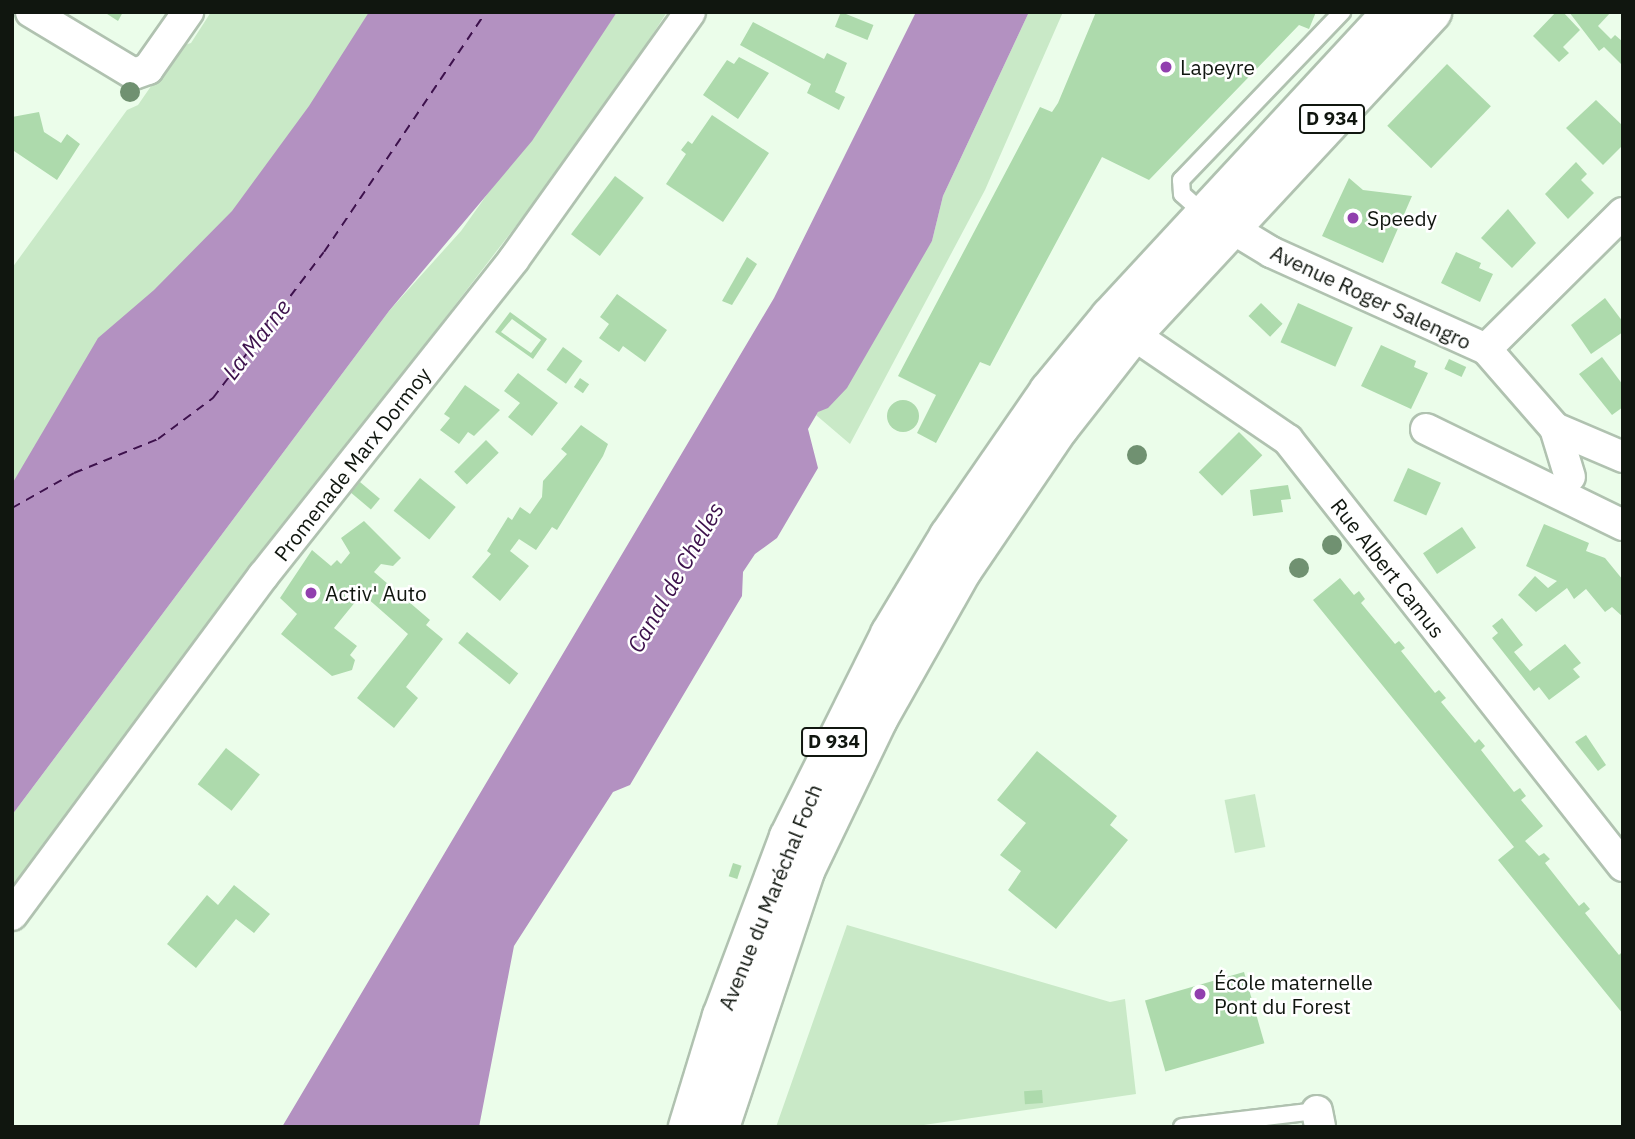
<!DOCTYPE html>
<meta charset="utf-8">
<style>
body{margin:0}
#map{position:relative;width:1635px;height:1139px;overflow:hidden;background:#ebfdea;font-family:"IBM Plex Sans",sans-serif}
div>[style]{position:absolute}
.green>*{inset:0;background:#c9e9c7;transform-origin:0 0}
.water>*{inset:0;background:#b391c1}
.ferry>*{height:2px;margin-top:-1px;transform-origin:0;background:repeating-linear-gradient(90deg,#3d114c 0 9px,transparent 0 16px)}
.building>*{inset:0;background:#addaac;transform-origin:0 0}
.round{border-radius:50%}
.roads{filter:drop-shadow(2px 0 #b0c2b0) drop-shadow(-2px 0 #b0c2b0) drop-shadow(0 2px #b0c2b0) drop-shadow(0 -2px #b0c2b0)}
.lane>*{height:16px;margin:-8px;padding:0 8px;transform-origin:8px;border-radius:8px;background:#fff}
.street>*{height:30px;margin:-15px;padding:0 15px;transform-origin:15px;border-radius:15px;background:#fff}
.primary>*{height:38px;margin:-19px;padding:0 19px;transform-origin:19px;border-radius:19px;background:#fff}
.trees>*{width:20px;height:20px;margin:-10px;border-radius:50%;background:#709171}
.dots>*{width:19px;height:19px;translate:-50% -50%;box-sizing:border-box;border:4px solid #fff;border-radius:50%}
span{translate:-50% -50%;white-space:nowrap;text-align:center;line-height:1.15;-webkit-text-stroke:5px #fff;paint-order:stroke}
.shield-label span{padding:2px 5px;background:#fff;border:2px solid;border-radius:5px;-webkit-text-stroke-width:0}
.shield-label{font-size:19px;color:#10160f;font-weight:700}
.poi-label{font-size:21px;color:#10160f}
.left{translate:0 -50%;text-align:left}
.street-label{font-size:21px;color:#10160f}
.water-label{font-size:23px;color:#3d114c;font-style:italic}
.frame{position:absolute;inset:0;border:14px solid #10160f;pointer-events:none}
</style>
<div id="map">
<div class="green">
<div style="clip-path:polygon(211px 12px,392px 12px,12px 528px,12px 268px,127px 110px,138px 105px,178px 47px,191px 43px)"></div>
<div style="clip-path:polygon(617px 12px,667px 12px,599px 118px,208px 626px,12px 891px,12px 815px,389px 311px,461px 231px)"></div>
<div style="clip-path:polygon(1029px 12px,1063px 12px,985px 190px,850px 444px,816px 415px,932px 241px,943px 196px)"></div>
<div style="left:1255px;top:794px;width:54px;height:31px;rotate:79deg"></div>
<div style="clip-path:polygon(847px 925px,1110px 1002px,1125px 999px,1136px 1094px,910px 1127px,776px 1127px)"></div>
</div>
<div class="water">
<div style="clip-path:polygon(369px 12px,617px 12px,532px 141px,389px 311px,12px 815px,12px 484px,98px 338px,154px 290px,232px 211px,309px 106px)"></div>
<div style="clip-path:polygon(916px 12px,1029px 12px,943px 196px,932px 241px,847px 388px,828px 408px,818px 412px,808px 429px,818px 468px,777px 538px,755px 554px,743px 572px,742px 596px,630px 785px,613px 792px,514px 946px,479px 1127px,282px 1127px,774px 298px)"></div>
</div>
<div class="ferry">
<div style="left:12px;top:508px;width:71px;rotate:-29.4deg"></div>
<div style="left:74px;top:473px;width:91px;rotate:-22deg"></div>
<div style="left:158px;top:439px;width:69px;rotate:-36.7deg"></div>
<div style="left:213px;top:398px;width:183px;rotate:-52.8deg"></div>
<div style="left:324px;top:252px;width:290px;rotate:-56deg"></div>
</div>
<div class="building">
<div style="clip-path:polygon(104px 12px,123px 12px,118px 21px)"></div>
<div style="left:841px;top:12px;width:35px;height:16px;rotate:22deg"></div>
<div style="clip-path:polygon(1096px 12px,1316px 12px,1309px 29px,1299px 25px,1149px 180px,1102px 157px,990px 366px,980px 362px,936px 443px,917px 433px,936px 395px,898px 376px,1040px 107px,1052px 112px,1058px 103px)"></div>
<div style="clip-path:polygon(1556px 12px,1563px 12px,1580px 30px,1563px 47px,1569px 53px,1559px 62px,1533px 36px)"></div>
<div style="clip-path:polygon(1569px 12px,1611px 12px,1598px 26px,1611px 39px,1615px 35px,1623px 42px,1623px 66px,1604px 47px,1599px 51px)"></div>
<div style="clip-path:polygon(753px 22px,824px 59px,827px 53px,847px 63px,835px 92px,845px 97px,839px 110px,807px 93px,811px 84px,740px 45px)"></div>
<div style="clip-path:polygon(739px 57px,769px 73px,738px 119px,703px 95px,727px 60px,734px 64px)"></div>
<div style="left:1447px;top:64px;width:61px;height:86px;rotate:44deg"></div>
<div style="clip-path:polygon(1596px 100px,1623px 126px,1623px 145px,1603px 165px,1566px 128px)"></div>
<div style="clip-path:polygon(39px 112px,44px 132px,61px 143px,67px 134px,80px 144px,57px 180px,14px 151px,12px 117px)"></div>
<div style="clip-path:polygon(712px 115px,769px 153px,723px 222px,666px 184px,686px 154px,681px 150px,688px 141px,692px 144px)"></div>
<div style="clip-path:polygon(1576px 162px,1587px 174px,1581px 180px,1594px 193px,1568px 219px,1545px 194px)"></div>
<div style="left:615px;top:176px;width:36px;height:73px;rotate:37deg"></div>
<div style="clip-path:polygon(1349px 178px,1363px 190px,1412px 196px,1383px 263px,1322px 236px)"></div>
<div style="clip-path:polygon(1508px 209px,1536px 243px,1512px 268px,1481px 238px)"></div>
<div style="clip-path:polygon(1456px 252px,1481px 263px,1479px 268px,1493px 274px,1480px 302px,1441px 283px)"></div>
<div style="clip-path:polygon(747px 257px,757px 264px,732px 305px,722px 301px)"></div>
<div style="clip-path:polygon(617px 294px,667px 330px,645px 362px,623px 346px,619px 352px,599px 338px,609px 324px,600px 317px)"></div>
<div style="clip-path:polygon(1605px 298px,1623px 322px,1623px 332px,1591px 354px,1571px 325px)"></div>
<div style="left:1261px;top:303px;width:30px;height:18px;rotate:44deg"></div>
<div style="left:1298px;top:303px;width:60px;height:43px;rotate:24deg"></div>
<div style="clip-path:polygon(evenodd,510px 312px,547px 339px,533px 359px,495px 332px,510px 312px,512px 319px,541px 340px,531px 353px,501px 332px,512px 319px)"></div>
<div style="clip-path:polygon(1381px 345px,1416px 361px,1414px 367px,1428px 373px,1411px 409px,1361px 386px)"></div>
<div style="left:563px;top:347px;width:24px;height:28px;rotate:36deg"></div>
<div style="clip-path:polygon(1602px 357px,1623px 385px,1623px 407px,1612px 415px,1579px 374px)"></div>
<div style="left:1449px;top:359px;width:19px;height:11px;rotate:25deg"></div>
<div style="clip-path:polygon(518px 373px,558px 403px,532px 436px,508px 417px,520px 403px,504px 391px)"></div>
<div style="left:580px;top:378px;width:11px;height:11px;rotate:34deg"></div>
<div style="clip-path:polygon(465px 385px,500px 410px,474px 436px,468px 432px,459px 444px,440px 430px,450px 418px,444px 414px)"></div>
<div class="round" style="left:887px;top:400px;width:32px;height:32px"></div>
<div style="clip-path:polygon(581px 425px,608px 444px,603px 456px,557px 530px,552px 527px,536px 550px,519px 539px,510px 551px,529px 566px,500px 601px,472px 577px,491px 554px,487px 551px,508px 517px,512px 520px,520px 507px,530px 514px,542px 497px,543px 481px,567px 454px,561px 449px)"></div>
<div style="left:1239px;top:432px;width:33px;height:57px;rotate:45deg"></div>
<div style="left:486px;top:440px;width:18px;height:45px;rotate:45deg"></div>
<div style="left:1408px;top:468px;width:36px;height:36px;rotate:24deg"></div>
<div style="left:420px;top:478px;width:46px;height:42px;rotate:39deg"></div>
<div style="left:360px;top:482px;width:26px;height:14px;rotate:40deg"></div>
<div style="clip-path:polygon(1288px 485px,1291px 499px,1281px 500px,1283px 512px,1253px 516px,1250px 490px)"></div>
<div style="clip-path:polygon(364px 521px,401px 558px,393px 566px,381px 564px,374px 572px,430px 620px,426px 625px,443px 639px,406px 687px,418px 698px,394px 728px,357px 698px,408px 634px,358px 590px,353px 597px,356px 601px,334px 628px,357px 646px,350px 655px,355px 660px,352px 670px,332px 676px,281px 634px,297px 614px,280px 598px,312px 550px,331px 566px,337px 560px,341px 564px,350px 553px,341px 538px)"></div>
<div style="clip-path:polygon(1544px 524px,1589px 543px,1586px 551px,1605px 558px,1623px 580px,1623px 617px,1612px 607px,1605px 612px,1586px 589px,1574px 599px,1567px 588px,1536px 612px,1518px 595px,1535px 576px,1548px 588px,1557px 581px,1526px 566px)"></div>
<div style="left:1462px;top:527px;width:25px;height:47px;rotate:56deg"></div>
<div style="clip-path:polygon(1340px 578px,1354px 595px,1359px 591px,1365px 599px,1361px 603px,1395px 644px,1399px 641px,1405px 648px,1401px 651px,1435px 693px,1439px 690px,1446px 698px,1441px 702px,1475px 743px,1479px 739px,1485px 746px,1481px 750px,1514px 792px,1520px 788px,1526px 796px,1521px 800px,1543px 826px,1525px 841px,1539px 856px,1544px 853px,1550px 859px,1545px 863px,1579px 906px,1584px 902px,1590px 909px,1585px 913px,1619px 955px,1623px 951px,1623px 1014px,1498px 860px,1514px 847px,1313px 600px)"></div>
<div style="clip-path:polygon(1502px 618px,1523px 645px,1514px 652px,1530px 671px,1565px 644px,1581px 663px,1573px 669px,1580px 677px,1549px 700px,1539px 687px,1534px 691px,1492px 638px,1498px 633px,1492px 626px)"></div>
<div style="left:467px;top:632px;width:66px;height:14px;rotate:39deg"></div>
<div style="clip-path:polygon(1586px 735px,1606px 765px,1598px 771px,1575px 742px)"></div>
<div style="left:226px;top:748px;width:43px;height:46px;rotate:38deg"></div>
<div style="clip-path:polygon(1037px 751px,1117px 816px,1110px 825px,1128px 840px,1056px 929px,1008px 890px,1021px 871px,1000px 855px,1026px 823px,997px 800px)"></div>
<div style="left:733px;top:863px;width:9px;height:14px;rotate:18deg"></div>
<div style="clip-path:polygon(234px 885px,270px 914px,254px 933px,236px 919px,196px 968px,167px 944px,207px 895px,218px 905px)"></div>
<div style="left:1244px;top:972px;width:74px;height:103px;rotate:74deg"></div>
<div style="left:1042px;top:1090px;width:13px;height:18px;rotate:86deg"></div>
</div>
<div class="roads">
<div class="lane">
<div style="left:1202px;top:212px;width:27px;rotate:-138deg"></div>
<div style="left:1182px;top:194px;width:14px;rotate:-94deg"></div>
<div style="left:1181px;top:180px;width:233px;rotate:-46.2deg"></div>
<div style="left:1182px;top:1127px;width:136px;rotate:-6.8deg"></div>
</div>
<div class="street">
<div style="left:31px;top:12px;width:120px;rotate:31deg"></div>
<div style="left:134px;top:74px;width:15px;rotate:-20deg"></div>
<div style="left:148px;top:69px;width:70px;rotate:-54.9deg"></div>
<div style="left:1215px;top:218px;width:66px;rotate:31.3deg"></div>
<div style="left:1271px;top:252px;width:236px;rotate:24.3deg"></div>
<div style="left:1486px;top:349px;width:105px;rotate:48.9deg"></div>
<div style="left:1555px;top:428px;width:51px;rotate:73deg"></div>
<div style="left:1115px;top:322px;width:209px;rotate:34.3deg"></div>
<div style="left:1288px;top:440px;width:542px;rotate:51.82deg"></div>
<div style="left:1486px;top:349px;width:193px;rotate:-44.8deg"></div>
<div style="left:1555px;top:428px;width:74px;rotate:23.1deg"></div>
<div style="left:1426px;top:429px;width:219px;rotate:26deg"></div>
<div style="left:12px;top:915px;width:422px;rotate:-53.5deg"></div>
<div style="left:263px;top:576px;width:404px;rotate:-51.6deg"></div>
<div style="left:514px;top:259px;width:303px;rotate:-54.5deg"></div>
<div style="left:1317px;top:1111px;width:16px;rotate:79deg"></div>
</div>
<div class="primary">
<div style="left:688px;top:1127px;width:116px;rotate:-73deg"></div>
<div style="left:722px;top:1016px;width:191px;rotate:-69.5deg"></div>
<div style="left:789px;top:837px;width:227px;rotate:-63.5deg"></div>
<div style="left:890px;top:634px;width:114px;rotate:-59deg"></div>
<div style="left:949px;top:536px;width:176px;rotate:-55.4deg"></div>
<div style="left:1049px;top:391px;width:96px;rotate:-50.5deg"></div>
<div style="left:1110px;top:317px;width:415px;rotate:-47.2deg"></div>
<div style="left:720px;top:1127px;width:270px;rotate:-71.6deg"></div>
<div style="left:805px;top:871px;width:169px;rotate:-64.3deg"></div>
<div style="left:878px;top:719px;width:172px;rotate:-60.5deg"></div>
<div style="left:963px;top:569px;width:171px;rotate:-55.8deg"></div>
<div style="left:1059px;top:428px;width:118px;rotate:-51.9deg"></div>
<div style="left:1132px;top:335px;width:441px;rotate:-47.1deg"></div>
</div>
</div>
<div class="trees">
<div style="left:130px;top:92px"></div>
<div style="left:1137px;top:455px"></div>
<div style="left:1332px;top:545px"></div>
<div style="left:1299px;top:568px"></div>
</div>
<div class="dots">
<div style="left:1166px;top:67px;background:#913fae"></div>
<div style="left:1353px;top:218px;background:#913fae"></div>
<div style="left:311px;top:593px;background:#913fae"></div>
<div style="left:1200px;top:994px;background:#913fae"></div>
</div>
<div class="shield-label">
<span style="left:1332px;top:119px">D 934</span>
<span style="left:834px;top:742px">D 934</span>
</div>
<div class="poi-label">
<span class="left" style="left:1180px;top:67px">Lapeyre</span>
<span class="left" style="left:1367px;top:218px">Speedy</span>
<span class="left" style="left:325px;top:593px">Activ' Auto</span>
<span class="left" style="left:1214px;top:994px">École maternelle<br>Pont du Forest</span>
</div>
<div class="street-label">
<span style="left:1371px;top:297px;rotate:25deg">Avenue Roger Salengro</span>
<span style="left:352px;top:464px;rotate:-52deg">Promenade Marx Dormoy</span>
<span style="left:1388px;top:568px;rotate:52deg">Rue Albert Camus</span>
<span style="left:770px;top:897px;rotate:-68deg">Avenue du Maréchal Foch</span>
</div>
<div class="water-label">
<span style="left:256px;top:339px;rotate:-52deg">La Marne</span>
<span style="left:675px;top:577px;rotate:-60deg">Canal de Chelles</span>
</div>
<div class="frame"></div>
</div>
